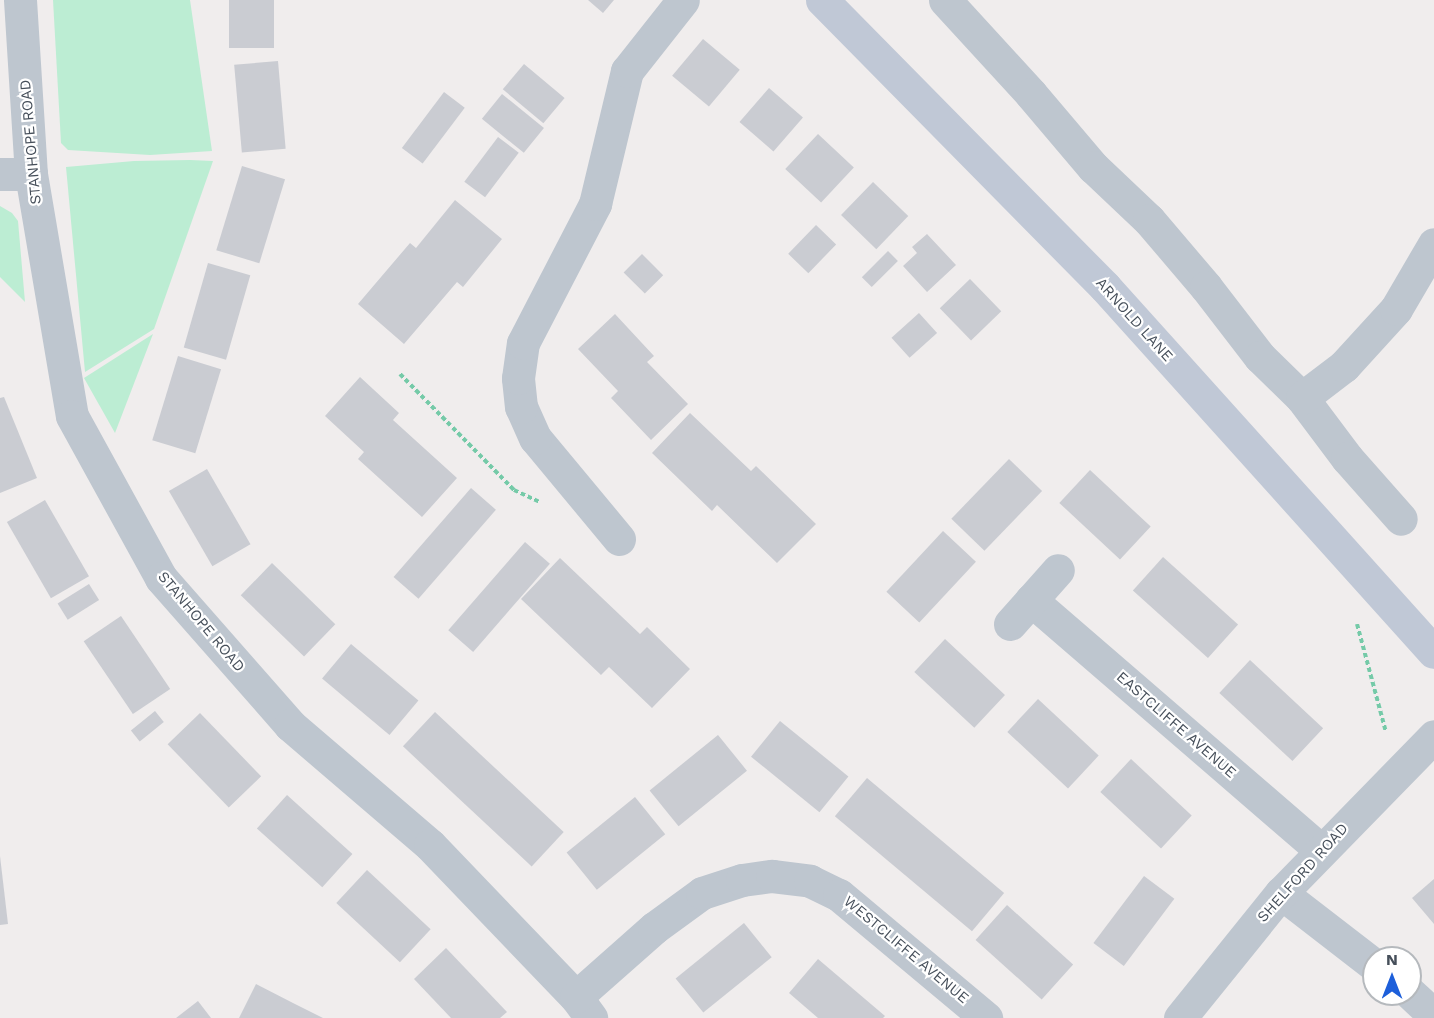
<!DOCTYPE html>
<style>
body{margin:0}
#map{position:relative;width:1434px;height:1018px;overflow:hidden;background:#f0eded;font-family:"Work Sans",sans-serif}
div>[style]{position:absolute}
.green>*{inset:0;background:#bcedd3}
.building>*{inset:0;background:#caccd2;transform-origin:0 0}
.path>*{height:4px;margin-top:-2px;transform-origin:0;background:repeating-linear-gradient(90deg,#75caa8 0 4.5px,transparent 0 7.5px)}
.street>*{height:33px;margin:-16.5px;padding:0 16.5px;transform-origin:16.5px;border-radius:16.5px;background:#bec6cf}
.secondary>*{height:33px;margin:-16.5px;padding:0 16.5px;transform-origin:16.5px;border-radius:16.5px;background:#c0c8d6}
span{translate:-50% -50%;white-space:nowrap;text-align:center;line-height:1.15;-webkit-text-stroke:4.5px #fff;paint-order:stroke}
.street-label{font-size:15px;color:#464f5a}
.north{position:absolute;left:1362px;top:946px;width:60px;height:60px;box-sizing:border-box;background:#fff;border:2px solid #b5b9bd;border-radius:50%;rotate:0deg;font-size:16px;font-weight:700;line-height:24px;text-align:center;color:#464f5a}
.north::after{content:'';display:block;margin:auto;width:21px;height:27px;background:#1d5fda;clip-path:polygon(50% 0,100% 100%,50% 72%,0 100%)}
</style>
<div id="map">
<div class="green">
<div style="clip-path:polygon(53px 0,190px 0,212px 151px,150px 155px,68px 150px,61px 143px)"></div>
<div style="clip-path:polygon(190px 160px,213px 161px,154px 329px,85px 372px,66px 167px,134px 161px)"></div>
<div style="clip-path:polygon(0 206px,12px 213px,18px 221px,25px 302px,0 277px)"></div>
<div style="clip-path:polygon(153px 334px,115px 433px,84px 378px)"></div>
</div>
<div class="building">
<div style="left:229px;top:0;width:45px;height:48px"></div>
<div style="clip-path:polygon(588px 0,614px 0,603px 13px)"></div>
<div style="left:703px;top:39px;width:48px;height:48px;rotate:40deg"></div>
<div style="left:278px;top:61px;width:88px;height:44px;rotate:85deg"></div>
<div style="left:524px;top:64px;width:53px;height:33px;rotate:40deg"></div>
<div style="left:769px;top:88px;width:45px;height:45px;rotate:41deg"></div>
<div style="left:444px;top:92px;width:26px;height:70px;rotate:37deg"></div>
<div style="left:502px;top:94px;width:54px;height:32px;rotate:39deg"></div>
<div style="left:818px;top:134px;width:49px;height:48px;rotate:43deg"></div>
<div style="left:498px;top:137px;width:26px;height:56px;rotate:37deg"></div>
<div style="left:242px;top:166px;width:45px;height:88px;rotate:17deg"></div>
<div style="left:873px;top:182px;width:49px;height:46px;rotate:44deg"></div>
<div style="clip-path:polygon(455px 200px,502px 239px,463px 287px,457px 282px,404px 344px,358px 304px,410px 243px,416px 248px)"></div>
<div style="left:816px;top:225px;width:28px;height:40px;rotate:44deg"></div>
<div style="clip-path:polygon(927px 234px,956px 265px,927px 292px,903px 266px,917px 253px,912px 247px)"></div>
<div style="left:888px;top:251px;width:14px;height:37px;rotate:45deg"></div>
<div style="left:642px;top:254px;width:30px;height:26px;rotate:45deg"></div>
<div style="left:208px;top:263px;width:44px;height:88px;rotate:16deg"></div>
<div style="left:970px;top:279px;width:45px;height:42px;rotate:46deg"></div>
<div style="left:919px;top:313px;width:27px;height:37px;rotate:48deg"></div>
<div style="clip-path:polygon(615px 314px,654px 356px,647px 362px,688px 404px,651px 440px,611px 398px,618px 391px,578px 349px)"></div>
<div style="left:178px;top:356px;width:45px;height:88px;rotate:17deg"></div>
<div style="clip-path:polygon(360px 377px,399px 413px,393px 420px,457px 478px,422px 517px,358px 459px,364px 452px,325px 416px)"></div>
<div style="clip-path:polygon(4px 397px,37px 478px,0 493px,0 398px)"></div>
<div style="clip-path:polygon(690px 413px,751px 471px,756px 466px,816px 524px,777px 563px,717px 505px,712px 511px,652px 453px)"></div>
<div style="left:1009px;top:459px;width:46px;height:83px;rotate:44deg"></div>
<div style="left:207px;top:469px;width:87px;height:44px;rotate:60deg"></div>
<div style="left:1090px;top:470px;width:83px;height:45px;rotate:43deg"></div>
<div style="left:471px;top:488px;width:33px;height:118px;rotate:41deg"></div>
<div style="left:45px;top:500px;width:88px;height:44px;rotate:60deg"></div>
<div style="left:943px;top:531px;width:45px;height:83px;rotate:43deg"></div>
<div style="left:525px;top:542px;width:33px;height:117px;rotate:41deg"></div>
<div style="left:1163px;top:557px;width:101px;height:45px;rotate:42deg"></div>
<div style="clip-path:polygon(560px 558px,640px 634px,647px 627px,690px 669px,652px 708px,609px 667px,601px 675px,521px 599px)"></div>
<div style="left:272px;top:563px;width:88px;height:45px;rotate:44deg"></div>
<div style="left:89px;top:584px;width:19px;height:37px;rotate:58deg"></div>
<div style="left:121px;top:616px;width:88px;height:45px;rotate:56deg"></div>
<div style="left:945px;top:639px;width:82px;height:45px;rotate:43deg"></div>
<div style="left:351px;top:644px;width:88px;height:45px;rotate:40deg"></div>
<div style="left:1250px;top:660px;width:100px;height:45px;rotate:43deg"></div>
<div style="left:1038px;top:699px;width:83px;height:45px;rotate:43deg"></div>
<div style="left:155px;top:711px;width:14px;height:31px;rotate:51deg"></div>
<div style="left:435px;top:712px;width:176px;height:47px;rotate:43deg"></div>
<div style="left:200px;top:713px;width:88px;height:45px;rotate:46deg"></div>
<div style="left:780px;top:721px;width:88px;height:46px;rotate:39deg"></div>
<div style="left:718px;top:735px;width:46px;height:88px;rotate:51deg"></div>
<div style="left:1131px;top:759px;width:83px;height:45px;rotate:43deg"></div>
<div style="left:867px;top:778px;width:179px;height:50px;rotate:40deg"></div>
<div style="left:287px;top:795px;width:88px;height:45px;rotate:42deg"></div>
<div style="left:635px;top:797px;width:48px;height:88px;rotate:51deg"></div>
<div style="clip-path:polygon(0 856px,8px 924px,0 925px)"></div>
<div style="left:367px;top:870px;width:87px;height:45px;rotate:43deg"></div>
<div style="left:1144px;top:876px;width:38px;height:84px;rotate:37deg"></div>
<div style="clip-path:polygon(1434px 879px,1434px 924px,1412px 898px)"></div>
<div style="left:1007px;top:905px;width:89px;height:47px;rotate:42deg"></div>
<div style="left:744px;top:923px;width:44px;height:88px;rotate:51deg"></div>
<div style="clip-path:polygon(446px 948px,507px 1012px,500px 1018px,451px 1018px,414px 979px)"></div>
<div style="clip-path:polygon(818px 959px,885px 1016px,883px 1018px,818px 1018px,789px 993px)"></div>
<div style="clip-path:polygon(256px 984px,293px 1003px,323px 1018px,239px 1018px)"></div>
<div style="clip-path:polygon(198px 1001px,211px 1018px,176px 1018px)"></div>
</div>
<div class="path">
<div style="left:400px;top:374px;width:163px;rotate:45.5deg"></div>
<div style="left:514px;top:490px;width:29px;rotate:25deg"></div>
<div style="left:1357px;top:624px;width:112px;rotate:75deg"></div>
</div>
<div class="street">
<div style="left:20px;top:0;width:174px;rotate:86.4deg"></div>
<div style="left:31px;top:174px;width:245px;rotate:80.4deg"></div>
<div style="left:72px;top:416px;width:185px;rotate:61.2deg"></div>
<div style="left:161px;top:578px;width:196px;rotate:48.7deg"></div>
<div style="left:290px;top:725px;width:184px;rotate:40.6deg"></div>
<div style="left:430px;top:845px;width:211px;rotate:46.2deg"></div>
<div style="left:576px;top:997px;width:26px;rotate:54deg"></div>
<div style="left:945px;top:0;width:127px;rotate:47.5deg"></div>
<div style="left:1031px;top:94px;width:96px;rotate:49.7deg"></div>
<div style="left:1093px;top:167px;width:77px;rotate:43.4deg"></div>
<div style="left:1149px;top:220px;width:88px;rotate:49.6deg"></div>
<div style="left:1206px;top:287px;width:88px;rotate:52.4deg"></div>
<div style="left:1260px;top:357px;width:59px;rotate:44.3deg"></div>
<div style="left:1302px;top:398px;width:75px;rotate:53.1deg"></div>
<div style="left:1347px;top:458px;width:81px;rotate:48.5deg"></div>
<div style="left:0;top:174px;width:31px"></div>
<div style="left:1302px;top:398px;width:53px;rotate:-37.3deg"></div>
<div style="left:1344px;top:366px;width:77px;rotate:-47.6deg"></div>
<div style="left:1396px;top:309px;width:75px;rotate:-59.7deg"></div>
<div style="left:619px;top:539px;width:131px;rotate:-129.7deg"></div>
<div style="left:535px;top:438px;width:34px;rotate:-114deg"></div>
<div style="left:521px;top:407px;width:29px;rotate:-96deg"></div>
<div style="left:518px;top:378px;width:35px;rotate:-82deg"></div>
<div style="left:523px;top:343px;width:157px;rotate:-62.6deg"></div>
<div style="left:595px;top:204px;width:137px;rotate:-76.5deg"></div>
<div style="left:627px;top:71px;width:90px;rotate:-51.7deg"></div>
<div style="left:1031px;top:600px;width:383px;rotate:40.8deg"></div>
<div style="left:1010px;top:624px;width:72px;rotate:-48.4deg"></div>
<div style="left:1281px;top:893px;width:118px;rotate:37.7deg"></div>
<div style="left:1410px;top:993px;width:33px;rotate:43deg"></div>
<div style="left:576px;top:997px;width:104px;rotate:-41.5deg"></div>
<div style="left:654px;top:928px;width:59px;rotate:-36.1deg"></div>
<div style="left:702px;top:893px;width:42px;rotate:-18deg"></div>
<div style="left:742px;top:880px;width:30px;rotate:-8deg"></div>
<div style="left:772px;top:876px;width:38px;rotate:7deg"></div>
<div style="left:810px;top:881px;width:32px;rotate:26deg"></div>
<div style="left:839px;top:895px;width:192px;rotate:39.9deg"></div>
<div style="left:1180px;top:1018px;width:161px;rotate:-51.1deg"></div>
<div style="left:1281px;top:893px;width:219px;rotate:-45.7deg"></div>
</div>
<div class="secondary">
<div style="left:822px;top:0;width:403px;rotate:45.4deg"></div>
<div style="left:1105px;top:287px;width:491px;rotate:48deg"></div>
</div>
<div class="street-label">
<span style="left:31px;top:142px;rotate:-95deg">STANHOPE ROAD</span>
<span style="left:1134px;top:320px;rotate:48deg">ARNOLD LANE</span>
<span style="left:201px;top:622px;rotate:50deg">STANHOPE ROAD</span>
<span style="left:1176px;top:725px;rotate:41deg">EASTCLIFFE AVENUE</span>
<span style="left:1303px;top:873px;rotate:-48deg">SHELFORD ROAD</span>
<span style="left:906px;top:950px;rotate:40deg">WESTCLIFFE AVENUE</span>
</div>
<div class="north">N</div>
</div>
